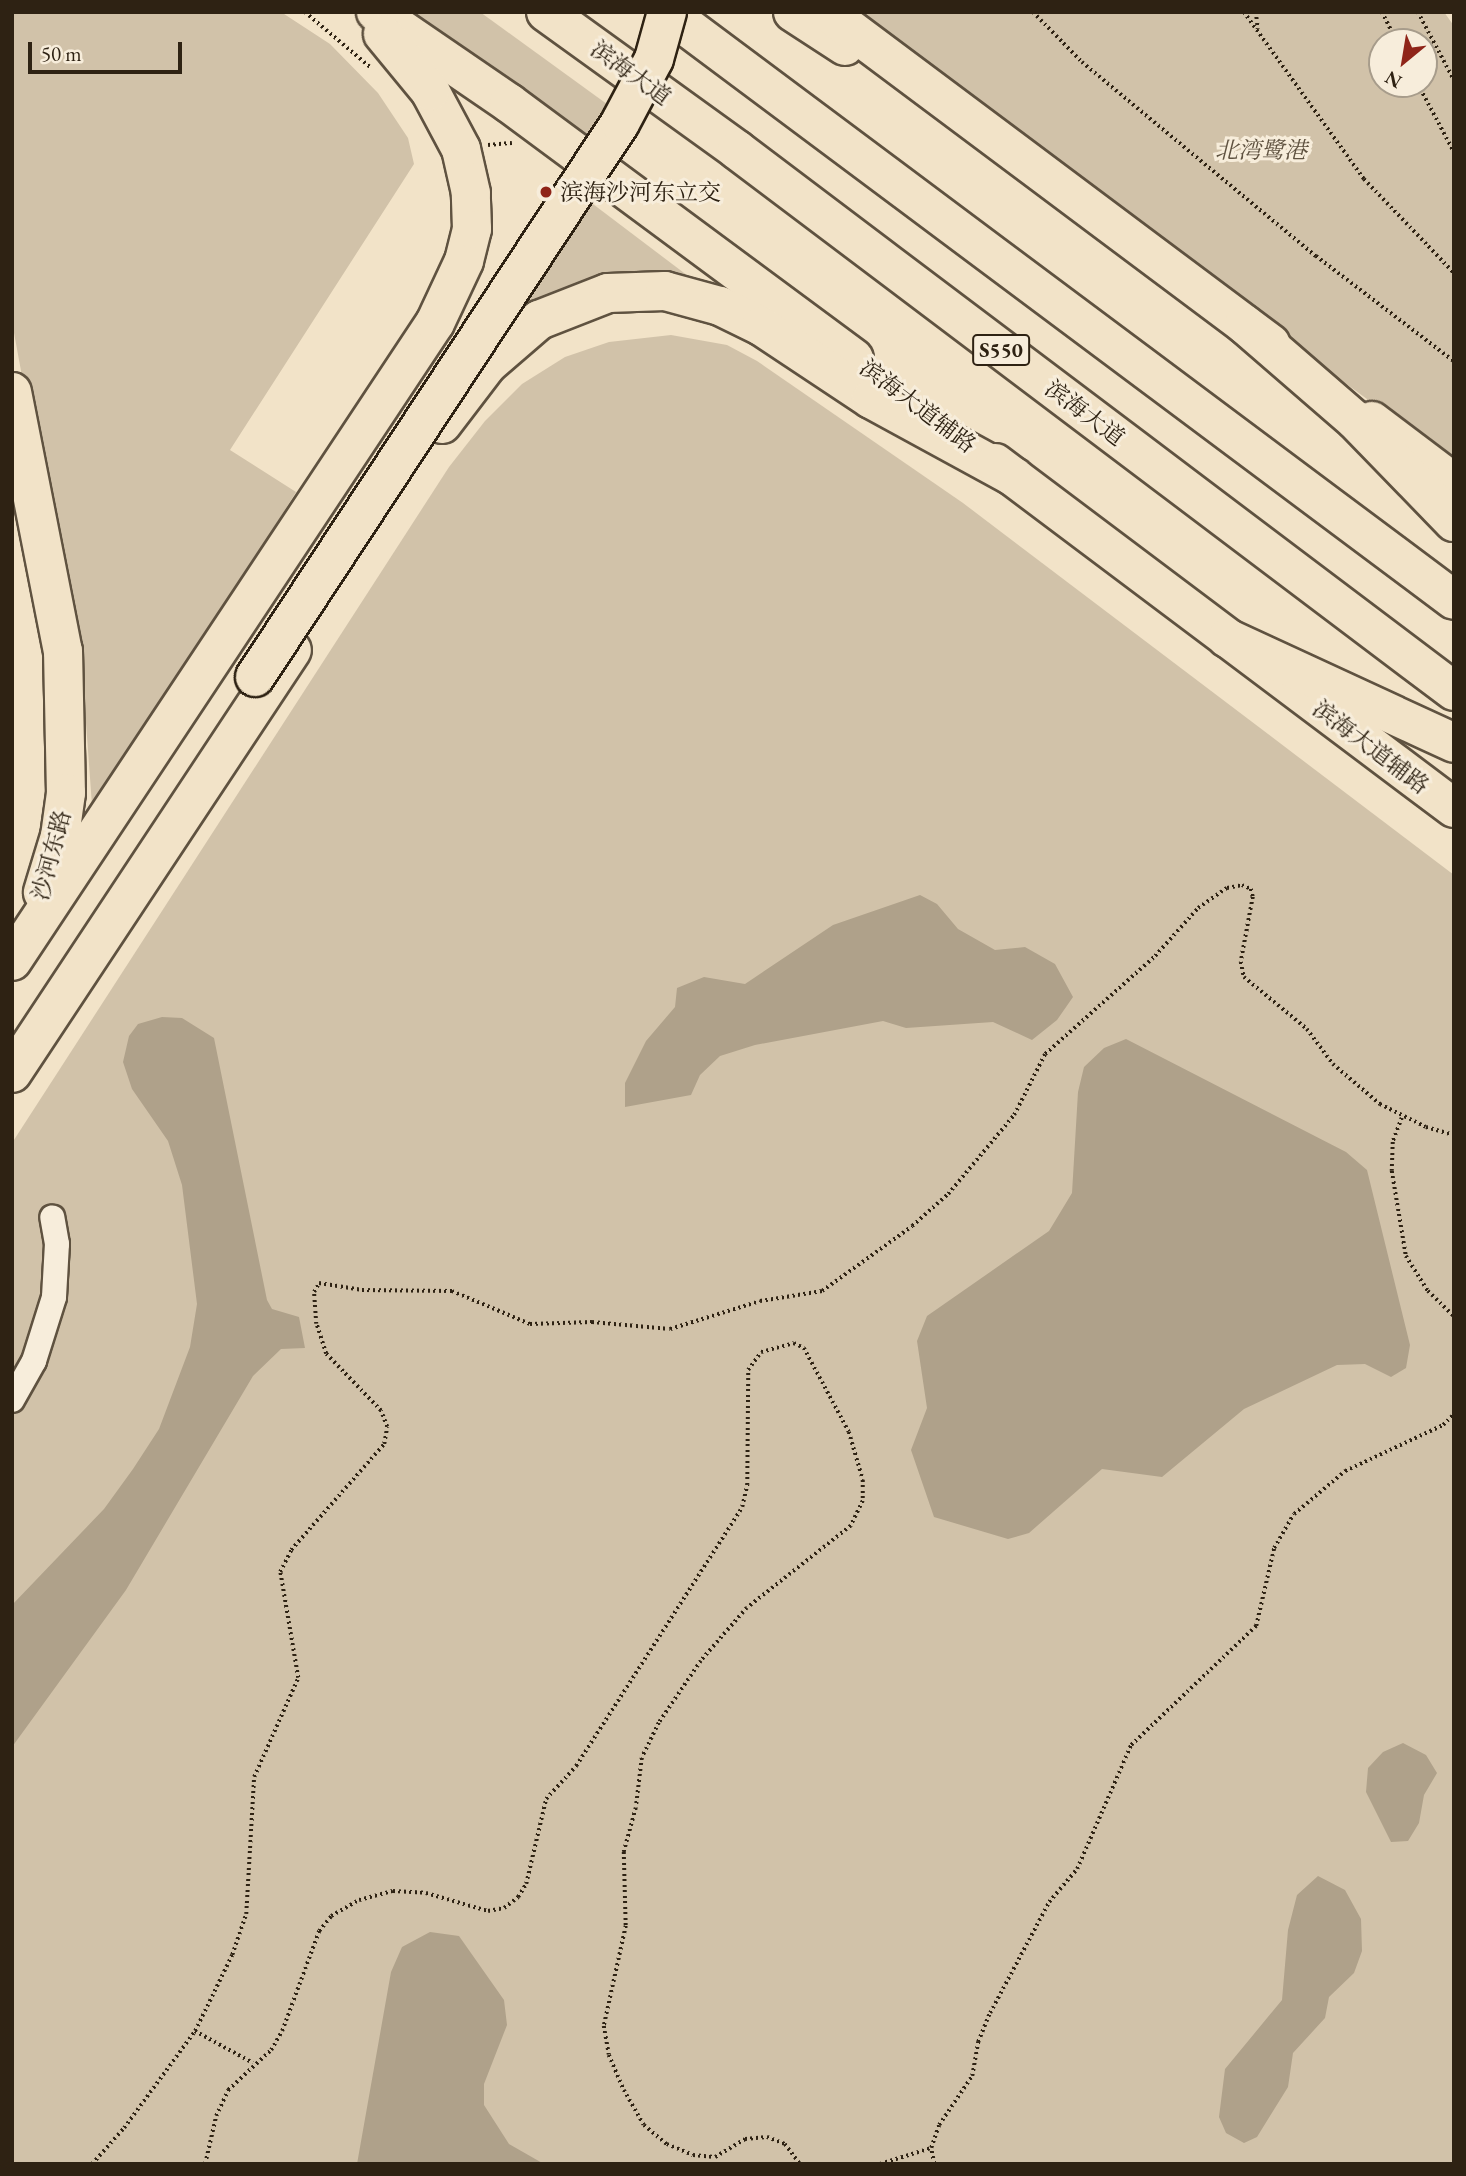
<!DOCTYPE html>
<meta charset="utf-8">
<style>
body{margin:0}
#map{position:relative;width:1466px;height:2176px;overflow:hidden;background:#f2e3c8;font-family:"EB Garamond","Noto Serif SC",serif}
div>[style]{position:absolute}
.green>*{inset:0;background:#d1c2a9}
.water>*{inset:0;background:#afa18a}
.path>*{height:3.5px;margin-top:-1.75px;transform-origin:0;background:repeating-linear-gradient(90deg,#2e2213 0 2px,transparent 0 5.5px)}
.roads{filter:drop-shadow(2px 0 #5f5240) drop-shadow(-2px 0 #5f5240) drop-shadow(0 2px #5f5240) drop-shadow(0 -2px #5f5240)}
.street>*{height:24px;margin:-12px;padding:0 12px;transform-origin:12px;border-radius:12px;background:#f7eddb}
.primary>*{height:38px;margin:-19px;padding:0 19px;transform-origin:19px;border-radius:19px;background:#f2e3c8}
.highway>*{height:38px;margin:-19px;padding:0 19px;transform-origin:19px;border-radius:19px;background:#f2e3c8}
.bridges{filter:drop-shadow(2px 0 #2e2213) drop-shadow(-2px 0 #2e2213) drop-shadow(0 2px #2e2213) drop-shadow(0 -2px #2e2213)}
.primary-bridge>*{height:38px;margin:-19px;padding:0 19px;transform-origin:19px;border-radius:19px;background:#f2e3c8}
.dots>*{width:19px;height:19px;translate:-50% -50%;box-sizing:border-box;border:4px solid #f7eddb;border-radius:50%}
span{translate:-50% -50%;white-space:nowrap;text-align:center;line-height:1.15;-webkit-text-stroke:6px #f7eddb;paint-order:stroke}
.shield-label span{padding:2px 5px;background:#f7eddb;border:2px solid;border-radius:5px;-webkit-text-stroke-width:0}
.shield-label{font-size:21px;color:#2e2213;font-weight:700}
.street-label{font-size:23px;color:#2e2213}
.park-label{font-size:23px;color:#5f5240;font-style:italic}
.poi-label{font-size:23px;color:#2e2213}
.left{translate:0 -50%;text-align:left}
.frame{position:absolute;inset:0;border:14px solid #2e2213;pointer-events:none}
.north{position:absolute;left:1368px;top:28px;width:70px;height:70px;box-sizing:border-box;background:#f7eddb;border:2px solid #a79c8b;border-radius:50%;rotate:210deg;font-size:19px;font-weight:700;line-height:28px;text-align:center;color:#2e2213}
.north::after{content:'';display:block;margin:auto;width:24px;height:32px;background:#8f2418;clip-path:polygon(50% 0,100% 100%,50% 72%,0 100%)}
.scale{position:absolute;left:28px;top:42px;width:154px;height:32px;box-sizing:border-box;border:4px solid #2e2213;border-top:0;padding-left:9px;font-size:21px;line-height:24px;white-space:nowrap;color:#2e2213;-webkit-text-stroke:5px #f7eddb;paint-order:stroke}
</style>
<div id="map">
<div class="green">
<div style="clip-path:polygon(12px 12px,281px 12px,330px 44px,378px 93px,408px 138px,414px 164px,230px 450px,296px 492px,93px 819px,86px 723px,12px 322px)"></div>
<div style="clip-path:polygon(394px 12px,480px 12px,611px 107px,586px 148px)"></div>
<div style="clip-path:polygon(evenodd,840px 12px,1444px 12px,1454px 26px,1454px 463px,840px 12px,1382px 42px,1424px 42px,1424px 84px,1382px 84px,1382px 42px)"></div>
<div style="clip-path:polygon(581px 195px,696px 282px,493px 338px)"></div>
<div style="clip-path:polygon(671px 335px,727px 345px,757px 361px,963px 503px,1454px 875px,1454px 2164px,12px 2164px,12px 1143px,449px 467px,485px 421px,522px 384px,565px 357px,609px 342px)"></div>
</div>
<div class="water">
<div style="clip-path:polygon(920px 895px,937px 904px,958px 929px,995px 950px,1025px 947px,1055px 964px,1073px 997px,1057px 1020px,1032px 1040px,993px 1022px,906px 1028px,883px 1021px,755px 1045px,720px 1056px,700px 1075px,691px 1095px,625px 1107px,625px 1083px,646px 1041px,675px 1007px,677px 988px,704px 977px,745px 984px,833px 925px)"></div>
<div style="clip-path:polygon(162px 1017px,182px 1018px,214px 1038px,267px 1300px,272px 1309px,299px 1317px,305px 1348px,281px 1349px,253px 1376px,126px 1590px,12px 1747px,12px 1605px,104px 1509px,133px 1469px,159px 1429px,190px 1347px,197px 1304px,182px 1185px,168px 1141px,132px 1089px,123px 1062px,129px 1036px,138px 1024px)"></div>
<div style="clip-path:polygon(1126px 1039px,1346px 1152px,1367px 1170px,1410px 1345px,1406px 1368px,1391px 1377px,1365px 1364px,1337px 1365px,1244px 1409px,1162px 1477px,1102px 1469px,1029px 1533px,1008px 1539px,934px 1517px,911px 1450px,927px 1408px,917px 1341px,927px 1316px,1049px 1231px,1072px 1193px,1078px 1092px,1084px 1067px,1104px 1048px)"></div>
<div style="clip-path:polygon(1403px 1743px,1426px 1755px,1437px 1773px,1424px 1795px,1419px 1823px,1408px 1841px,1391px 1842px,1366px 1792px,1368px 1768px,1383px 1752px)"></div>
<div style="clip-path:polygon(1318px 1876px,1345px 1890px,1361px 1919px,1362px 1951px,1354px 1973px,1329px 1997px,1325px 2018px,1293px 2053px,1288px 2087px,1257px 2137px,1244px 2143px,1226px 2133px,1219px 2117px,1225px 2069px,1282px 2000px,1288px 1930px,1297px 1895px)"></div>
<div style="clip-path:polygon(430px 1932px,459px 1936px,504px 2000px,507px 2025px,484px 2084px,484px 2105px,509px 2144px,544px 2164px,357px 2164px,391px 1972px,402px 1947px)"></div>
</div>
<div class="path">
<div style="left:305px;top:12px;width:85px;rotate:40.2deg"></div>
<div style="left:1033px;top:12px;width:70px;rotate:45.6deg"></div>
<div style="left:1082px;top:62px;width:304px;rotate:39.7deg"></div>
<div style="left:1316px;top:256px;width:173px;rotate:37.3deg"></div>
<div style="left:1244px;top:12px;width:206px;rotate:54.3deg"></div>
<div style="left:1364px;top:179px;width:130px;rotate:46.2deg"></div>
<div style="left:1256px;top:12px;width:17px;rotate:83deg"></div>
<div style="left:1382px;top:12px;width:34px;rotate:63deg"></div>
<div style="left:1418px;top:12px;width:77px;rotate:62.1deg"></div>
<div style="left:1418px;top:84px;width:77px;rotate:62.1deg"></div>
<div style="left:488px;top:145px;width:24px;rotate:-5deg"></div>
<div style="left:1402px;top:1118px;width:26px;rotate:111deg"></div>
<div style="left:1393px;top:1142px;width:29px;rotate:92deg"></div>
<div style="left:1392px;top:1171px;width:86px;rotate:80.6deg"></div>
<div style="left:1406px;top:1256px;width:41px;rotate:57.8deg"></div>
<div style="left:1428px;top:1291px;width:36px;rotate:44deg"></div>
<div style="left:195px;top:2031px;width:66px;rotate:28.9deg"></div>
<div style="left:92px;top:2164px;width:48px;rotate:-48.4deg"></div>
<div style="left:124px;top:2128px;width:120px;rotate:-53.8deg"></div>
<div style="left:195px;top:2031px;width:85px;rotate:-64deg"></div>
<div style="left:232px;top:1955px;width:43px;rotate:-71.1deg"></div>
<div style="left:246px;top:1914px;width:137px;rotate:-86.7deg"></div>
<div style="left:254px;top:1777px;width:108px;rotate:-66deg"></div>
<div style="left:298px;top:1678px;width:108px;rotate:-99.6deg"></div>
<div style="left:280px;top:1572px;width:25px;rotate:-63deg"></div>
<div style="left:291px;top:1550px;width:141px;rotate:-48.7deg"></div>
<div style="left:384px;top:1444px;width:17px;rotate:-80deg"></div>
<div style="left:387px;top:1427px;width:17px;rotate:-111deg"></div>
<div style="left:381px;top:1411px;width:79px;rotate:-134deg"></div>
<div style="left:326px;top:1354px;width:32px;rotate:-108deg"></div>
<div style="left:316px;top:1324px;width:32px;rotate:-94deg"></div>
<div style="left:314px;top:1292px;width:10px;rotate:-61deg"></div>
<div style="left:319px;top:1283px;width:44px;rotate:9.2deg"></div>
<div style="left:362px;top:1290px;width:90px;rotate:0.6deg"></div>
<div style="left:452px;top:1291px;width:85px;rotate:22.9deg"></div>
<div style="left:530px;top:1324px;width:62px;rotate:-1.8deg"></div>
<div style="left:592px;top:1322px;width:78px;rotate:5.1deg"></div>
<div style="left:670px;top:1329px;width:94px;rotate:-17.3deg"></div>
<div style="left:760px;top:1301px;width:63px;rotate:-9.2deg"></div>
<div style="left:822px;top:1291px;width:111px;rotate:-35.8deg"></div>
<div style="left:912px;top:1226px;width:48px;rotate:-41.6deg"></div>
<div style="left:948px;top:1194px;width:103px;rotate:-50.1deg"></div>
<div style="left:1014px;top:1115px;width:68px;rotate:-63.1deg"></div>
<div style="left:1045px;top:1054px;width:147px;rotate:-41.7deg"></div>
<div style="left:1155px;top:956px;width:64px;rotate:-48.1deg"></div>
<div style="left:1198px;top:908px;width:35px;rotate:-35deg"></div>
<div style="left:1227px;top:888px;width:15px;rotate:-11deg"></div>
<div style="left:1242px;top:885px;width:10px;rotate:24deg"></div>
<div style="left:1251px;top:889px;width:8px;rotate:76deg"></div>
<div style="left:1253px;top:897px;width:66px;rotate:100.5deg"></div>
<div style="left:1241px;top:962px;width:15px;rotate:79deg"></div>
<div style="left:1244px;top:977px;width:82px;rotate:39.5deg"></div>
<div style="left:1307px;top:1029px;width:44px;rotate:53.4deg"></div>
<div style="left:1333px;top:1064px;width:62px;rotate:40.4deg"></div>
<div style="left:1380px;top:1104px;width:51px;rotate:26.6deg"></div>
<div style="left:1426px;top:1127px;width:29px;rotate:16deg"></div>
<div style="left:205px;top:2164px;width:49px;rotate:-77.1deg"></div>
<div style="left:216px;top:2116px;width:29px;rotate:-65deg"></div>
<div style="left:228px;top:2090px;width:59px;rotate:-42.9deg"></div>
<div style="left:271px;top:2050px;width:22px;rotate:-60deg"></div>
<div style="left:282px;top:2031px;width:107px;rotate:-69.7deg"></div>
<div style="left:319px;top:1931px;width:19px;rotate:-51deg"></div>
<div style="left:331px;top:1916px;width:32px;rotate:-30deg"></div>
<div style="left:359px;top:1900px;width:35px;rotate:-15deg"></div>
<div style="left:393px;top:1891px;width:33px;rotate:3deg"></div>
<div style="left:426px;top:1893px;width:65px;rotate:16.2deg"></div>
<div style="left:488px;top:1911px;width:16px;rotate:-11deg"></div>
<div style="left:504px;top:1908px;width:18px;rotate:-38deg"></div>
<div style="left:518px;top:1897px;width:15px;rotate:-58deg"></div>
<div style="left:526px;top:1884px;width:87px;rotate:-76.8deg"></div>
<div style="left:546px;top:1799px;width:45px;rotate:-47.7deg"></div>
<div style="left:576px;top:1766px;width:308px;rotate:-57.3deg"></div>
<div style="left:742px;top:1507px;width:23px;rotate:-77deg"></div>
<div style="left:747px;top:1485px;width:115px;rotate:-89.5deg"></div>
<div style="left:748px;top:1370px;width:22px;rotate:-54deg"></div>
<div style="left:761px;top:1352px;width:34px;rotate:-15deg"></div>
<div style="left:794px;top:1343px;width:11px;rotate:27deg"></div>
<div style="left:804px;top:1348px;width:95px;rotate:61.8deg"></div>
<div style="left:849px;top:1432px;width:50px;rotate:73.7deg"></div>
<div style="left:863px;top:1480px;width:21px;rotate:90deg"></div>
<div style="left:863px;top:1501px;width:28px;rotate:116deg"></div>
<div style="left:851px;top:1526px;width:132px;rotate:141.7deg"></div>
<div style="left:747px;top:1608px;width:70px;rotate:131deg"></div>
<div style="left:701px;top:1661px;width:75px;rotate:124.1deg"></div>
<div style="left:659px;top:1723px;width:39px;rotate:116deg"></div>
<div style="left:642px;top:1758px;width:50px;rotate:96.8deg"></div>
<div style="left:636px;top:1808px;width:46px;rotate:105.3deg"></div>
<div style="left:624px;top:1852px;width:74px;rotate:88.5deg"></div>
<div style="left:626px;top:1926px;width:102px;rotate:102.4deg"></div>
<div style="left:604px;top:2026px;width:29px;rotate:80deg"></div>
<div style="left:609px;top:2055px;width:38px;rotate:67deg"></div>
<div style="left:624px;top:2090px;width:40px;rotate:60.3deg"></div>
<div style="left:644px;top:2125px;width:30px;rotate:40deg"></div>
<div style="left:667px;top:2144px;width:28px;rotate:23deg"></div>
<div style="left:693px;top:2155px;width:22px;rotate:5deg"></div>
<div style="left:715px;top:2157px;width:35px;rotate:-31deg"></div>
<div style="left:745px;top:2139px;width:22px;rotate:-5deg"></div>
<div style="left:767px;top:2137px;width:19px;rotate:21deg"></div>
<div style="left:785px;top:2144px;width:25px;rotate:53deg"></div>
<div style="left:880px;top:2164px;width:53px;rotate:-17.4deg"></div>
<div style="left:934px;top:2164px;width:16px;rotate:-101deg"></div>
<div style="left:931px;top:2148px;width:24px;rotate:-71deg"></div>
<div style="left:939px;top:2125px;width:59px;rotate:-56deg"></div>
<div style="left:972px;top:2076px;width:35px;rotate:-80deg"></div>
<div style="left:978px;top:2042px;width:31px;rotate:-68deg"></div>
<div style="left:990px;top:2013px;width:126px;rotate:-62deg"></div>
<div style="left:1049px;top:1902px;width:43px;rotate:-49.7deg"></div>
<div style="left:1077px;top:1869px;width:135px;rotate:-66.5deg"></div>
<div style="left:1131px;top:1745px;width:173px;rotate:-43.6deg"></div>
<div style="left:1256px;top:1626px;width:80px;rotate:-77deg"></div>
<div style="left:1274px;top:1548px;width:39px;rotate:-60deg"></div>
<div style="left:1294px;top:1514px;width:67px;rotate:-40.1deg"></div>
<div style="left:1345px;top:1471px;width:108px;rotate:-25.1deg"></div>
<div style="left:1443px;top:1425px;width:16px;rotate:-45deg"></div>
</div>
<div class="roads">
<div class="street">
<div style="left:12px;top:1400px;width:45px;rotate:-60.6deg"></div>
<div style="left:34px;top:1361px;width:67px;rotate:-72.6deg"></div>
<div style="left:54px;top:1297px;width:53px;rotate:-86.8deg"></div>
<div style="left:57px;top:1244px;width:27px;rotate:-100deg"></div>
</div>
<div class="primary">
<div style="left:376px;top:12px;width:161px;rotate:34.4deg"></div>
<div style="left:509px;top:103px;width:429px;rotate:36.5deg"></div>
<div style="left:793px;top:12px;width:62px;rotate:33.2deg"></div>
<div style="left:827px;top:12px;width:554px;rotate:36.79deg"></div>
<div style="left:12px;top:392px;width:264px;rotate:78.9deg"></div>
<div style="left:63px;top:651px;width:142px;rotate:88.8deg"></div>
<div style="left:66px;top:793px;width:43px;rotate:97.9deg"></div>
<div style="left:60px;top:836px;width:59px;rotate:106.9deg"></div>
<div style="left:1372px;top:421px;width:103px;rotate:37.1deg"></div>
<div style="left:442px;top:424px;width:74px;rotate:-52.7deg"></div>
<div style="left:487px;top:365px;width:69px;rotate:-40.9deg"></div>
<div style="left:539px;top:320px;width:74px;rotate:-21.4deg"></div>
<div style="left:608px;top:293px;width:57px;rotate:-2deg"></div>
<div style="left:665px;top:291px;width:57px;rotate:15.3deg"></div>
<div style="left:720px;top:306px;width:46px;rotate:26deg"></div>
<div style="left:761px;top:326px;width:132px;rotate:33.6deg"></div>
<div style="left:871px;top:399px;width:163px;rotate:28.6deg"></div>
<div style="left:995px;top:463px;width:574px;rotate:36.93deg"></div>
<div style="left:12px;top:961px;width:765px;rotate:-56.46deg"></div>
<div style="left:435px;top:323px;width:68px;rotate:-64.9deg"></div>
<div style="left:464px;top:261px;width:33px;rotate:-76deg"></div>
<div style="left:472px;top:229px;width:36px;rotate:-92deg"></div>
<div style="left:471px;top:193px;width:45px;rotate:-102.8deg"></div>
<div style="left:461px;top:149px;width:66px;rotate:-118.1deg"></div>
<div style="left:430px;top:91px;width:74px;rotate:-129.5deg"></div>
<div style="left:12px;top:1073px;width:507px;rotate:-56.5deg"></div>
</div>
<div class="highway">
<div style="left:546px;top:12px;width:236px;rotate:35.8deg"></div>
<div style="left:737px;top:150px;width:898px;rotate:37.04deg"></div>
<div style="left:667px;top:12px;width:982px;rotate:36.76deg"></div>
<div style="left:1244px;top:324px;width:147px;rotate:40.9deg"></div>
<div style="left:1355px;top:420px;width:142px;rotate:45.9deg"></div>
<div style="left:1227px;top:638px;width:250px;rotate:24.8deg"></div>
</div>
</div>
<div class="bridges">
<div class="primary-bridge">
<div style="left:255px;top:677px;width:663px;rotate:-56.62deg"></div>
<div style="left:620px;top:123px;width:72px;rotate:-62deg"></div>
<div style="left:654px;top:59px;width:49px;rotate:-74.5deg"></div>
</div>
</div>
<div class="dots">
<div style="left:546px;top:192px;background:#8f2418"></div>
</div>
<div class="shield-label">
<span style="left:1001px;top:350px">S550</span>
</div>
<div class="street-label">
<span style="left:631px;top:73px;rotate:36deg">滨海大道</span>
<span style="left:918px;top:406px;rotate:37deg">滨海大道辅路</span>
<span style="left:1085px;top:413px;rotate:37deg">滨海大道</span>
<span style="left:1371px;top:747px;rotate:37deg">滨海大道辅路</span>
<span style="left:51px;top:855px;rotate:-75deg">沙河东路</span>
</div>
<div class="park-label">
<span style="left:1261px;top:150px">北湾鹭港</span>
</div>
<div class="poi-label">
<span class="left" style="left:560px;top:192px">滨海沙河东立交</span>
</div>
<div class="frame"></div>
<div class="north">N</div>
<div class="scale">50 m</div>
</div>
